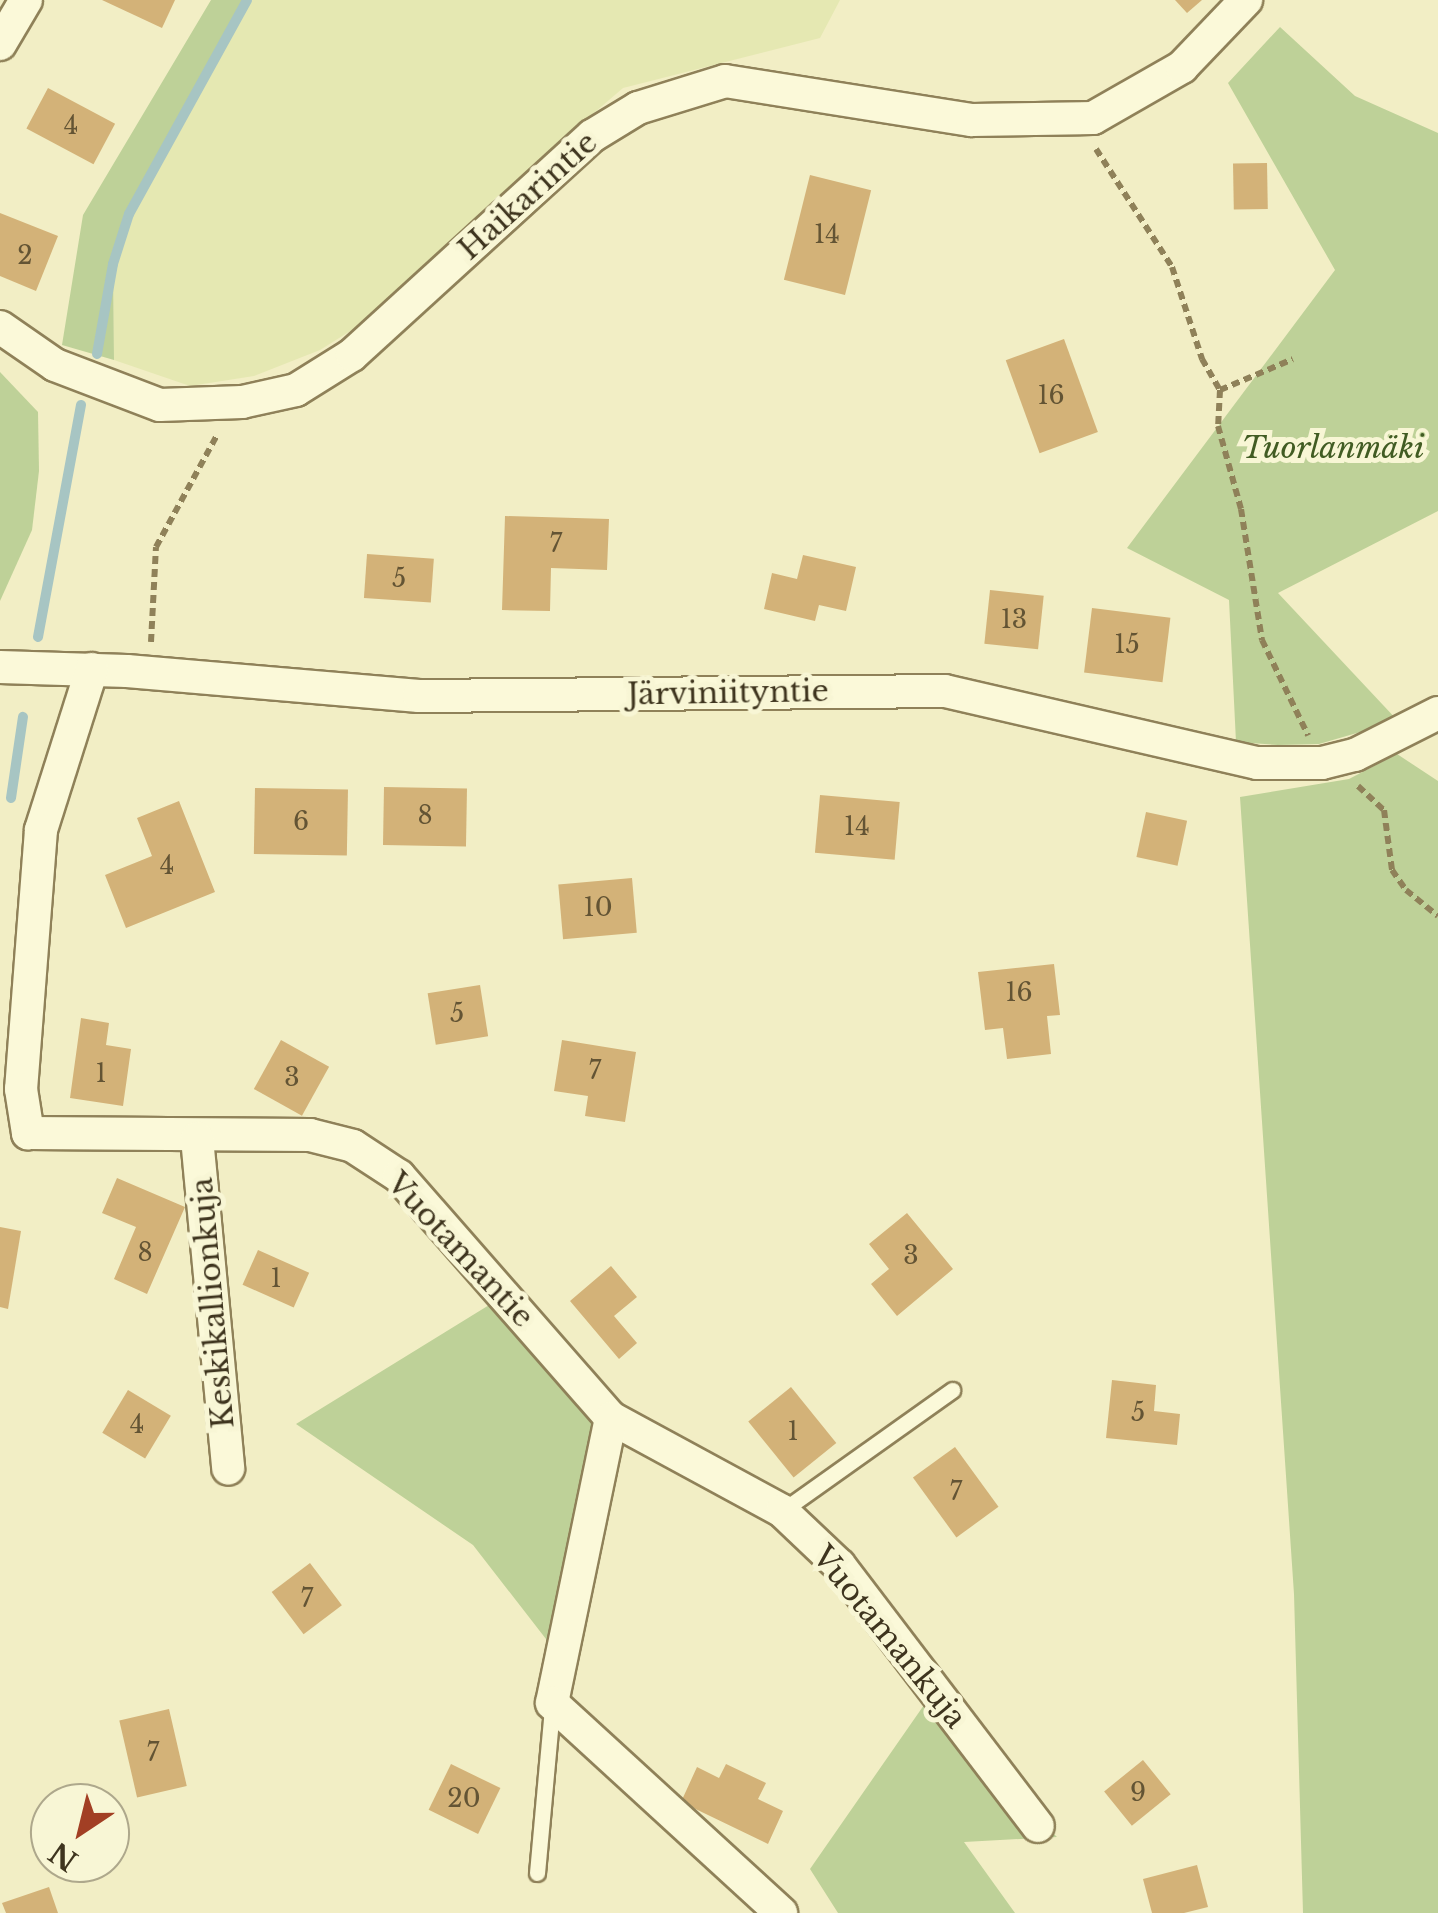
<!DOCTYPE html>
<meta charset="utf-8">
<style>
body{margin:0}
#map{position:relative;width:1438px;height:1913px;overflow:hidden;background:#f2eec5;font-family:"Libre Baskerville",serif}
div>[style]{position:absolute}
.farmland>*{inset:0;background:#e5e8b2}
.green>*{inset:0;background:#bed198}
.stream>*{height:10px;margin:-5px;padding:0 5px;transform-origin:5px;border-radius:5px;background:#a7c5c3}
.building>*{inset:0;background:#d3b278;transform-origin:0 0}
.path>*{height:6px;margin-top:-3px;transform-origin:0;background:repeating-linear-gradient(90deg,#8f8159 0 8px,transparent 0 13px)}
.roads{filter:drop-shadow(2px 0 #8f8159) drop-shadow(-2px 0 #8f8159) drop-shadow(0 2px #8f8159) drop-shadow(0 -2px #8f8159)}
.lane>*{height:15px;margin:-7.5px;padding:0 7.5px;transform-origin:7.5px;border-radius:7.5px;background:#fbf9d9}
.street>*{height:32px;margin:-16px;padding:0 16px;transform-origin:16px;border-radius:16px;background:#fbf9d9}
span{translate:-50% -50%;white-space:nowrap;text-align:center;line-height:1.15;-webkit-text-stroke:10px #f8f6d5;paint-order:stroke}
.number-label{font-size:25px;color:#635434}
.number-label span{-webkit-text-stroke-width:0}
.street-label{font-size:30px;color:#3e341e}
.park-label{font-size:30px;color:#415c23;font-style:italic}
.north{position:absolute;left:30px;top:1783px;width:100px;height:100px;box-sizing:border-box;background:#f8f6d5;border:2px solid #aea88c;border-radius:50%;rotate:215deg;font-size:28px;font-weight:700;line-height:40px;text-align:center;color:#3e341e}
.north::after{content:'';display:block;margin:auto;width:35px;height:45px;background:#a23f24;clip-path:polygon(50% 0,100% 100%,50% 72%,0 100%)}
</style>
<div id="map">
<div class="farmland">
<div style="clip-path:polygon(247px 0,840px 0,820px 38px,623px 88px,531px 167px,379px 313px,320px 350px,254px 376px,190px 386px,114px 360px,113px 264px,129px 214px)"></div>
</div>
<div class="green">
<div style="clip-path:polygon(211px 0,247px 0,129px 214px,113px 264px,114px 360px,62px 345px,83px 215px)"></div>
<div style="clip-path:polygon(1280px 27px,1355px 96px,1438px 133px,1438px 511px,1278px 593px,1398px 721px,1319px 744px,1278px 745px,1236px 742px,1229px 600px,1127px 548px,1335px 270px,1228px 83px)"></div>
<div style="clip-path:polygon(0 372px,38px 412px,39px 471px,32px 530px,0 601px)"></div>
<div style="clip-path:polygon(1397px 754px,1438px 781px,1438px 1913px,1303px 1913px,1294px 1594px,1240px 797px,1349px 779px)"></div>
<div style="clip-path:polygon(494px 1302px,598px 1411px,570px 1670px,473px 1545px,296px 1424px)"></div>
<div style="clip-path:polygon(924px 1705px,1057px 1837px,964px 1842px,1015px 1913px,838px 1913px,810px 1869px)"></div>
</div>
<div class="stream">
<div style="left:97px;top:354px;width:91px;rotate:-79.9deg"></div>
<div style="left:113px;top:264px;width:52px;rotate:-72.3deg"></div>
<div style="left:129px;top:214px;width:244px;rotate:-61.1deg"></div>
<div style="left:38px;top:637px;width:236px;rotate:-79.5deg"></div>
<div style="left:11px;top:798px;width:82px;rotate:-81.6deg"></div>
</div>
<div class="building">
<div style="clip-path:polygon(102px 0,175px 0,162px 28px)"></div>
<div style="clip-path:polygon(1175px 0,1202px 0,1187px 13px)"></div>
<div style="left:48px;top:88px;width:76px;height:46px;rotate:28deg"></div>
<div style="left:1267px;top:163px;width:46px;height:34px;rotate:89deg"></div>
<div style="left:810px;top:175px;width:63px;height:108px;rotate:14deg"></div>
<div style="clip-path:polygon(0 213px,58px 236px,36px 291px,0 276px)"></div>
<div style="left:1064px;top:339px;width:99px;height:62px;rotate:70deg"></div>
<div style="clip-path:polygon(505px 516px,609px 519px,607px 570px,551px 568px,550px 611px,502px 610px)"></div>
<div style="left:367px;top:554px;width:67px;height:44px;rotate:4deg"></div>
<div style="clip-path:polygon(803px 555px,856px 567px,846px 611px,819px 605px,815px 621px,764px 609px,772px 573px,797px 579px)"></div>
<div style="left:990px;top:590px;width:54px;height:54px;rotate:6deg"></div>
<div style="left:1092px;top:608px;width:79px;height:65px;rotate:7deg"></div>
<div style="left:384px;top:787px;width:83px;height:58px;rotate:1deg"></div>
<div style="left:255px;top:788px;width:93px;height:66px;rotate:1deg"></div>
<div style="left:820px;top:795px;width:80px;height:58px;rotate:5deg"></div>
<div style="clip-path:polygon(179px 801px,215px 892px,126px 928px,105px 875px,152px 856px,137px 818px)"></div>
<div style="left:1146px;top:812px;width:42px;height:46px;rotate:12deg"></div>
<div style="left:632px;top:878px;width:55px;height:74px;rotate:85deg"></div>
<div style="clip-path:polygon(1054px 964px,1060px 1015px,1047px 1016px,1051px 1054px,1007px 1059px,1003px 1028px,985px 1030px,978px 972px)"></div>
<div style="left:480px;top:985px;width:52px;height:53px;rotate:81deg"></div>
<div style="clip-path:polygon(81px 1018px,109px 1023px,106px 1045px,131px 1049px,123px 1106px,70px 1098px)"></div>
<div style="left:281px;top:1040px;width:55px;height:56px;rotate:29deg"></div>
<div style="clip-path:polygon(562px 1040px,636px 1052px,625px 1122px,585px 1116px,588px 1096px,554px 1091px)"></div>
<div style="clip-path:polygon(117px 1178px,185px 1207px,147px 1294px,114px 1279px,136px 1227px,102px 1213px)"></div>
<div style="clip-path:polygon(907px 1213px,953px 1269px,897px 1316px,871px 1284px,889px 1269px,869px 1244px)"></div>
<div style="clip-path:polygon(0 1227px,21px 1231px,8px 1309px,0 1307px)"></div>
<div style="left:258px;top:1250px;width:56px;height:38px;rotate:24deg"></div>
<div style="clip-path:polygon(611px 1266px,637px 1297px,614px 1316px,637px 1343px,619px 1359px,570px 1301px)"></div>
<div style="clip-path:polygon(1112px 1380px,1156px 1385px,1154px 1411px,1180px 1414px,1177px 1445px,1106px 1438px)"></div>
<div style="left:791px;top:1387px;width:72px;height:55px;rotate:51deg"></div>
<div style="left:128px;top:1390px;width:50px;height:50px;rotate:31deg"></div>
<div style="left:955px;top:1447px;width:74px;height:52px;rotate:54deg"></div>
<div style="left:310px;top:1563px;width:53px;height:48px;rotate:53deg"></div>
<div style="left:169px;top:1709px;width:79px;height:51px;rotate:77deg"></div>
<div style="left:1143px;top:1760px;width:44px;height:50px;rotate:51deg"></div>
<div style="left:451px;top:1764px;width:55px;height:51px;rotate:26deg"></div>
<div style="clip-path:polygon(726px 1764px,766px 1783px,758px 1799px,783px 1811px,768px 1844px,681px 1802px,697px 1767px,719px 1778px)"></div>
<div style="clip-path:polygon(1197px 1865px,1208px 1907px,1184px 1913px,1152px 1913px,1143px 1879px)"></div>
<div style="clip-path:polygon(49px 1887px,58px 1913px,6px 1913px,2px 1903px)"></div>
</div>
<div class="path">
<div style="left:1096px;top:149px;width:140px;rotate:57.2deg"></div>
<div style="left:1172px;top:267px;width:97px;rotate:71.9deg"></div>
<div style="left:1202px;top:359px;width:36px;rotate:60deg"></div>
<div style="left:1220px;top:390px;width:36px;rotate:93deg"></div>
<div style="left:1218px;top:426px;width:86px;rotate:74.5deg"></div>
<div style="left:1241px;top:509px;width:133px;rotate:80.9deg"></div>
<div style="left:1262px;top:640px;width:106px;rotate:64.2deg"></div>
<div style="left:1220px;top:390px;width:79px;rotate:-23deg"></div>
<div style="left:151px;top:642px;width:95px;rotate:-87deg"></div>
<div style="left:156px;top:547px;width:128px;rotate:-61.4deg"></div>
<div style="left:1358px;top:786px;width:35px;rotate:43deg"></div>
<div style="left:1384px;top:810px;width:61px;rotate:82.4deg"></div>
<div style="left:1392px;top:870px;width:24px;rotate:55deg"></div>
<div style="left:1406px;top:890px;width:41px;rotate:39.1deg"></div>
</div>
<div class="roads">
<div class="lane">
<div style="left:782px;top:1511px;width:209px;rotate:-35.4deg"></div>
<div style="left:537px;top:1873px;width:167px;rotate:-84.8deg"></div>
</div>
<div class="street">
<div style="left:0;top:44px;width:51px;rotate:-59.4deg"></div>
<div style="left:0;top:327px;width:67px;rotate:34.6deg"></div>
<div style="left:55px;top:365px;width:112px;rotate:20.9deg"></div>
<div style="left:160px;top:405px;width:82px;rotate:-2.1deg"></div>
<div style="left:242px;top:402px;width:55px;rotate:-12.5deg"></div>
<div style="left:296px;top:390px;width:66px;rotate:-32deg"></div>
<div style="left:352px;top:355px;width:325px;rotate:-42.4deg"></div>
<div style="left:592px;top:136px;width:54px;rotate:-31.3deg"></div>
<div style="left:638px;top:108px;width:91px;rotate:-17.2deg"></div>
<div style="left:725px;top:81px;width:250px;rotate:9deg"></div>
<div style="left:972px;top:120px;width:121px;rotate:-0.9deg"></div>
<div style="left:1093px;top:118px;width:103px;rotate:-29.8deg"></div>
<div style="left:1182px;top:67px;width:93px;rotate:-46.3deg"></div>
<div style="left:0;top:667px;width:127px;rotate:1.8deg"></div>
<div style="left:127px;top:671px;width:293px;rotate:4.9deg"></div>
<div style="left:419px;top:696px;width:526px;rotate:-0.54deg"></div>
<div style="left:945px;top:691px;width:320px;rotate:13deg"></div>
<div style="left:1257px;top:763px;width:65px"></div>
<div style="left:1322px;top:763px;width:34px;rotate:-14deg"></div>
<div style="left:1355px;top:755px;width:93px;rotate:-26.8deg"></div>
<div style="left:92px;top:669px;width:169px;rotate:107.6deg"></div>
<div style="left:41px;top:830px;width:260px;rotate:94.4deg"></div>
<div style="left:21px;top:1089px;width:45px;rotate:81deg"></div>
<div style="left:28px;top:1133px;width:282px;rotate:0.4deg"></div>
<div style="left:310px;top:1135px;width:44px;rotate:14.3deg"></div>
<div style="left:353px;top:1146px;width:55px;rotate:33.1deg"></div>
<div style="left:399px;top:1176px;width:322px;rotate:48.8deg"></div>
<div style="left:611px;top:1418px;width:195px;rotate:28.5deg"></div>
<div style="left:782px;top:1511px;width:79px;rotate:43.5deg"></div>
<div style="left:839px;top:1565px;width:328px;rotate:52.7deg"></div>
<div style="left:197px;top:1138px;width:332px;rotate:84.6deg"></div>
<div style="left:611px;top:1418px;width:291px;rotate:101.7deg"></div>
<div style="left:552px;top:1703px;width:311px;rotate:42.5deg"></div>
</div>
</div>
<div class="number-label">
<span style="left:71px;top:126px">4</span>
<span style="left:827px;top:235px">14</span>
<span style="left:25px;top:256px">2</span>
<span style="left:1051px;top:396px">16</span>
<span style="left:556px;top:544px">7</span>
<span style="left:399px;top:579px">5</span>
<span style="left:1014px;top:620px">13</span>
<span style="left:1127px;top:645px">15</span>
<span style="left:425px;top:816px">8</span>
<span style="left:301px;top:822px">6</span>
<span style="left:857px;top:827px">14</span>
<span style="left:167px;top:866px">4</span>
<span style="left:598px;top:908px">10</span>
<span style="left:1019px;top:993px">16</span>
<span style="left:457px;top:1014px">5</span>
<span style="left:595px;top:1071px">7</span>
<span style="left:101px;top:1074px">1</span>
<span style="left:292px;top:1078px">3</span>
<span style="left:145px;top:1253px">8</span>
<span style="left:911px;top:1256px">3</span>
<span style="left:276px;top:1279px">1</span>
<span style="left:1138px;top:1413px">5</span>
<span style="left:137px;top:1425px">4</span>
<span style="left:793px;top:1432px">1</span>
<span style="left:956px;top:1492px">7</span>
<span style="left:307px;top:1599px">7</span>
<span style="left:153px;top:1753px">7</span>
<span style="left:1138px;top:1793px">9</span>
<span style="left:464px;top:1799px">20</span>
</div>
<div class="street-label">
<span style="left:528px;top:196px;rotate:-42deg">Haikarintie</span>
<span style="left:728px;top:693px;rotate:-1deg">Järviniityntie</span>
<span style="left:460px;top:1250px;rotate:47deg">Vuotamantie</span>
<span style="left:213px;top:1303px;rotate:-95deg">Keskikallionkuja</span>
<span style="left:889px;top:1637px;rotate:51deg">Vuotamankuja</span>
</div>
<div class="park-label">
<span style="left:1333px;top:448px">Tuorlanmäki</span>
</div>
<div class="north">N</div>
</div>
